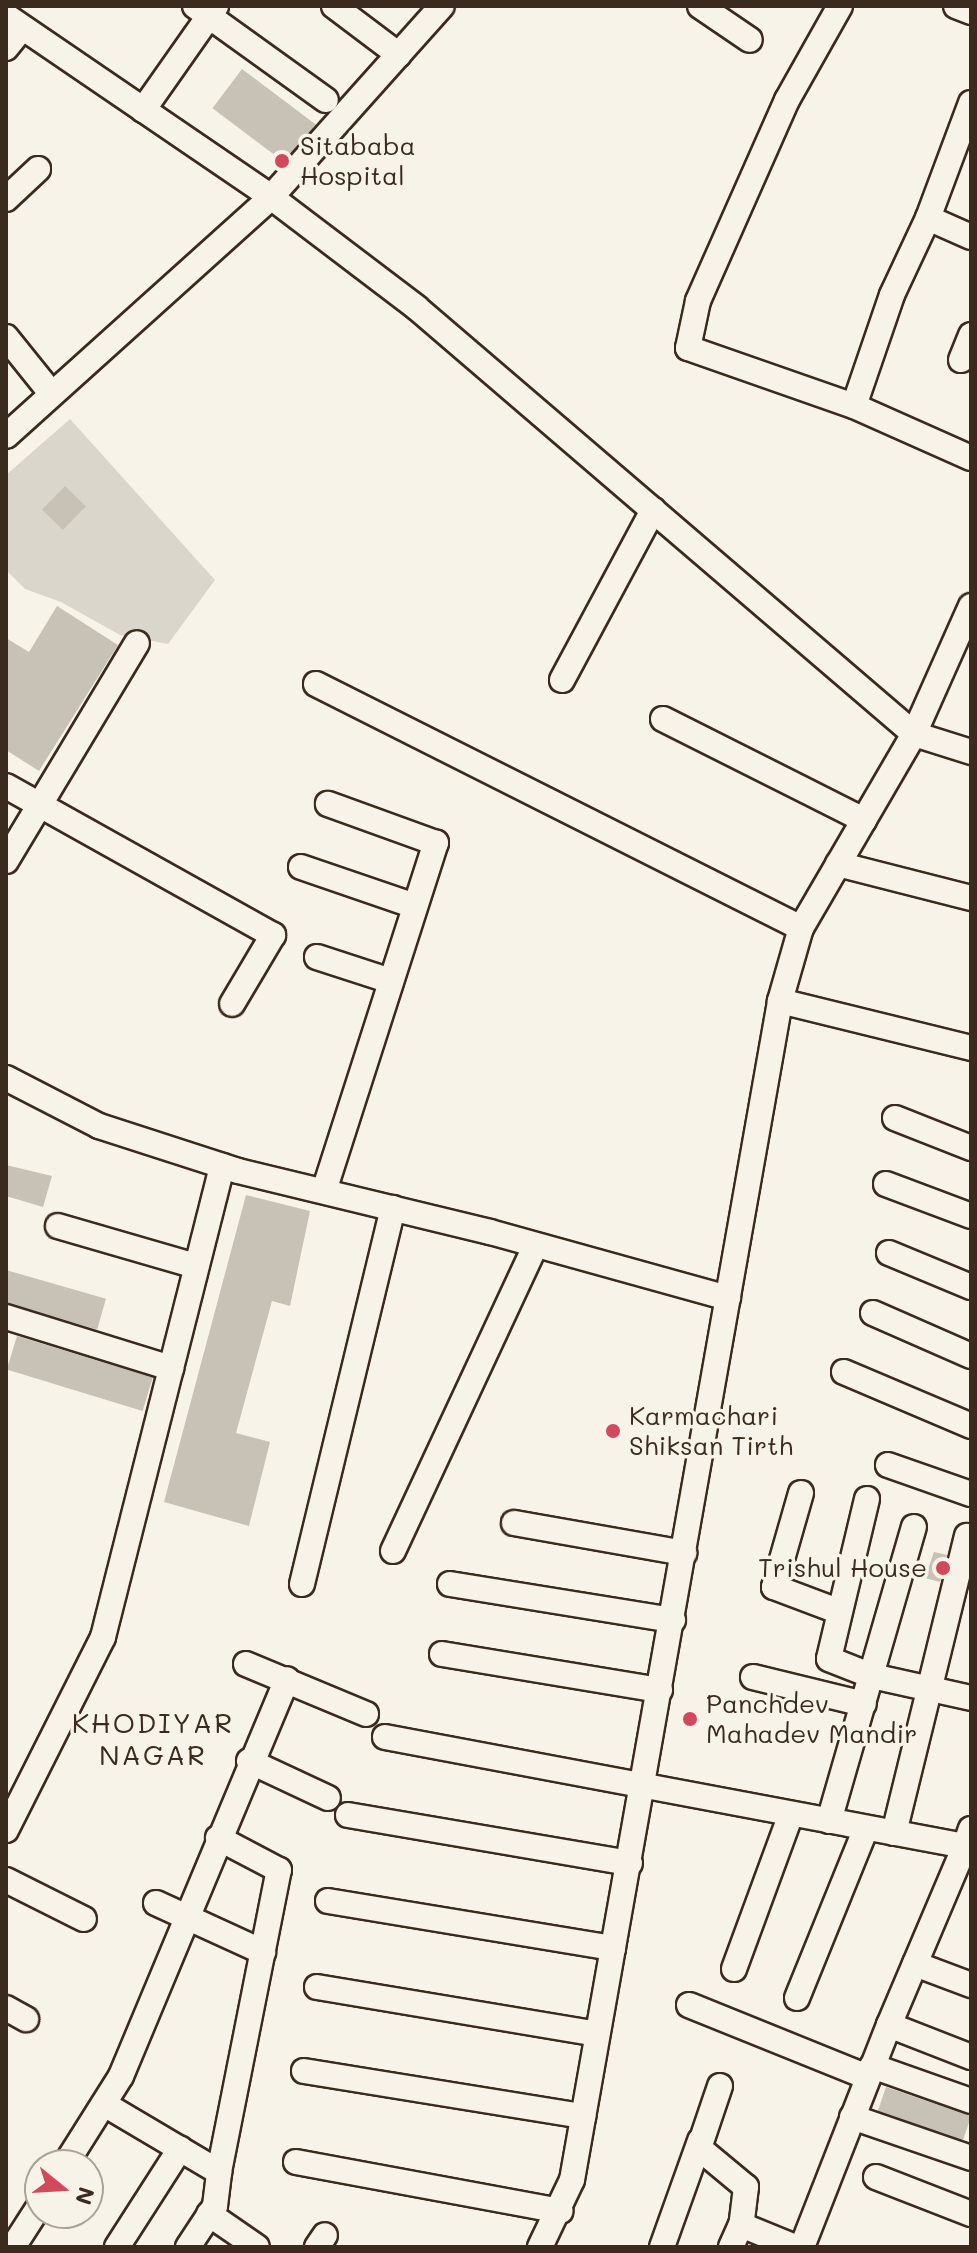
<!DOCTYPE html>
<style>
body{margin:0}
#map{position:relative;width:977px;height:2253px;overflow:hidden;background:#f7f3e8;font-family:Mali,sans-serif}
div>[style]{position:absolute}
.green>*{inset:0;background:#dbd6cb}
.building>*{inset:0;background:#c8c1b6;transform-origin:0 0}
.roads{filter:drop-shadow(2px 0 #3b2a1e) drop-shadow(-2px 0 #3b2a1e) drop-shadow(0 2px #3b2a1e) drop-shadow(0 -2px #3b2a1e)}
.minor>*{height:24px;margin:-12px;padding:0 12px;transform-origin:12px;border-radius:12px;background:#f7f3e8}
.dots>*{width:22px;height:22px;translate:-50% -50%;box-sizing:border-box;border:4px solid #f7f3e8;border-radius:50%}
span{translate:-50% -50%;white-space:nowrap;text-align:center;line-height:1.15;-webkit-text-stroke:7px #f7f3e8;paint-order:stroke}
.poi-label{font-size:26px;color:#3b2a1e}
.left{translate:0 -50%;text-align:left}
.right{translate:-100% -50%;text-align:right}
.neighbourhood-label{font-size:28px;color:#3b2a1e;letter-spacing:2px}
.frame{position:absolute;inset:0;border:8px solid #3b2a1e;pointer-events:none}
.north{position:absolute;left:24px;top:2149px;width:80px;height:80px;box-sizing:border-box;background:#f7f3e8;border:2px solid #aca397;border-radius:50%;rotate:108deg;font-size:22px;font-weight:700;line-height:32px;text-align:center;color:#3b2a1e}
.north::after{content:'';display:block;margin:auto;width:28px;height:36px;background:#d1495b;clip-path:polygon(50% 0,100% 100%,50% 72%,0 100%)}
</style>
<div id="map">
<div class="green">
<div style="clip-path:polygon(70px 419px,215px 580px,168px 644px,120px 635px,61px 602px,25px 589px,6px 570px,6px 475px)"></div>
</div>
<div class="building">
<div style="left:242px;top:69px;width:92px;height:49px;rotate:37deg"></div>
<div style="left:65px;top:486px;width:29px;height:33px;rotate:44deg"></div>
<div style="clip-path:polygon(57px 606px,118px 645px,39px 771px,6px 750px,6px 638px,29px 652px)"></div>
<div style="clip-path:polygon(6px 1165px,52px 1176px,43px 1207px,6px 1196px)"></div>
<div style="clip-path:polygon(246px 1195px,310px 1211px,290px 1306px,272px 1301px,236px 1433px,270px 1442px,249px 1526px,164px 1502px)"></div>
<div style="left:6px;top:1270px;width:104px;height:32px;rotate:16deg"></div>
<div style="left:17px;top:1336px;width:142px;height:35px;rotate:17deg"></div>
<div style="clip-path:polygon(934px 1552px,947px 1555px,940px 1582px,925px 1578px)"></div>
<div style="left:886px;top:2087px;width:90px;height:25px;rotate:19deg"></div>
</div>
<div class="roads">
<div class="minor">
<div style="left:195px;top:6px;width:161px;rotate:35.7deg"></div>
<div style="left:334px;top:6px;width:81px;rotate:37deg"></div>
<div style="left:700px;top:6px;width:60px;rotate:34.2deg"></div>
<div style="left:840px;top:6px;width:108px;rotate:119.4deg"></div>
<div style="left:787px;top:100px;width:220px;rotate:113.9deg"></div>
<div style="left:698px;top:301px;width:48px;rotate:102deg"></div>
<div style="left:688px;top:348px;width:176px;rotate:19.3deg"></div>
<div style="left:956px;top:6px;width:16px;rotate:22deg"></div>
<div style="left:6px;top:16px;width:321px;rotate:34.3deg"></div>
<div style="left:271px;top:197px;width:183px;rotate:37.2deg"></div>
<div style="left:417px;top:308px;width:655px;rotate:40.6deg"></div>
<div style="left:914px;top:734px;width:60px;rotate:17.5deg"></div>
<div style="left:6px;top:48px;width:26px;rotate:-51deg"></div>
<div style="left:971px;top:103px;width:123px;rotate:110.5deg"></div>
<div style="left:928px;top:218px;width:85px;rotate:115.1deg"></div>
<div style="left:892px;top:295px;width:117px;rotate:108.9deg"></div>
<div style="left:854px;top:406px;width:128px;rotate:24deg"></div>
<div style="left:143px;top:110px;width:127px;rotate:-54.9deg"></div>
<div style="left:6px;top:199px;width:44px;rotate:-43.2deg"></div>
<div style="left:928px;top:218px;width:47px;rotate:23.8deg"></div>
<div style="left:6px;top:337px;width:72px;rotate:51.2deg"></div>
<div style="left:961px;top:360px;width:27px;rotate:-68deg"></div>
<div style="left:6px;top:436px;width:357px;rotate:-42deg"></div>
<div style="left:271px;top:197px;width:256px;rotate:-48.2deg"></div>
<div style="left:562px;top:680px;width:193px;rotate:-61.8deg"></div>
<div style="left:316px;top:684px;width:543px;rotate:26.71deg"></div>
<div style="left:663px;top:719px;width:225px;rotate:26.7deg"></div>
<div style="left:6px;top:786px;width:306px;rotate:29.2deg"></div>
<div style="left:273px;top:935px;width:80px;rotate:120.7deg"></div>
<div style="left:6px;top:861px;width:254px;rotate:-59deg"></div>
<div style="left:838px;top:864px;width:137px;rotate:14.3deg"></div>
<div style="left:301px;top:867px;width:120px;rotate:18.9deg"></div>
<div style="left:317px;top:957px;width:78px;rotate:18deg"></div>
<div style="left:780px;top:1001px;width:197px;rotate:13.8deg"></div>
<div style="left:6px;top:1078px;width:105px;rotate:27.3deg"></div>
<div style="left:99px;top:1126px;width:146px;rotate:17.9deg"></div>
<div style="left:238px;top:1171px;width:259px;rotate:13.6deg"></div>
<div style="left:490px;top:1232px;width:247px;rotate:15.5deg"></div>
<div style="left:895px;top:1118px;width:82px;rotate:21.5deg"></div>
<div style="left:886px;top:1184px;width:91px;rotate:20.6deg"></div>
<div style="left:324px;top:1191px;width:366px;rotate:-72.2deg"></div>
<div style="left:436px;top:843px;width:115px;rotate:-160.1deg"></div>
<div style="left:58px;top:1226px;width:144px;rotate:16.2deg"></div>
<div style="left:889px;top:1253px;width:89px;rotate:22.5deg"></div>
<div style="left:873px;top:1313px;width:107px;rotate:23.7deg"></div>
<div style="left:6px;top:1317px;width:173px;rotate:17.2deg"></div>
<div style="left:844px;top:1372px;width:138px;rotate:23deg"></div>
<div style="left:888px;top:1465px;width:88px;rotate:19.3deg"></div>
<div style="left:801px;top:1493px;width:98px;rotate:106deg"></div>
<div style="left:774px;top:1587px;width:68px;rotate:20.6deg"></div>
<div style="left:867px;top:1499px;width:164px;rotate:103.4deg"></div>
<div style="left:829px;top:1659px;width:46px;rotate:21.6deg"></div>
<div style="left:872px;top:1676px;width:101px;rotate:12.5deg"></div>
<div style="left:514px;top:1523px;width:173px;rotate:10deg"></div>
<div style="left:393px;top:1551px;width:336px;rotate:-65deg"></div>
<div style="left:302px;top:1584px;width:387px;rotate:-76.4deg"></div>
<div style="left:450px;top:1584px;width:226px;rotate:9.2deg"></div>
<div style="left:442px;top:1654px;width:221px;rotate:9.4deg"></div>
<div style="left:246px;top:1664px;width:130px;rotate:22.6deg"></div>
<div style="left:753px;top:1677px;width:114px;rotate:13.7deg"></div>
<div style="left:385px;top:1737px;width:590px;rotate:10.64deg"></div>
<div style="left:965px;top:1846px;width:18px;rotate:-71deg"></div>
<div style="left:249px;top:1761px;width:87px;rotate:25.1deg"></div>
<div style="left:348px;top:1815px;width:286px;rotate:9.7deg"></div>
<div style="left:829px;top:1821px;width:306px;rotate:-73.9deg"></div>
<div style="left:6px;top:1830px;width:216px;rotate:-63.3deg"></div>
<div style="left:103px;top:1637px;width:486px;rotate:-75.8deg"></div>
<div style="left:894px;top:1833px;width:306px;rotate:-76.2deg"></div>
<div style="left:6px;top:1880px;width:87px;rotate:26.6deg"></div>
<div style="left:328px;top:1901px;width:289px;rotate:9.4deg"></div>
<div style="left:156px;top:1903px;width:118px;rotate:24.6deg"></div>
<div style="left:915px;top:1964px;width:60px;rotate:20.6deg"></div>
<div style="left:734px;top:1969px;width:165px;rotate:-69.8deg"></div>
<div style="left:317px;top:1987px;width:284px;rotate:9.5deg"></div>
<div style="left:797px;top:1998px;width:183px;rotate:-67.9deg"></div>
<div style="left:689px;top:2005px;width:192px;rotate:22deg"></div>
<div style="left:6px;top:2008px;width:23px;rotate:29deg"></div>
<div style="left:889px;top:2025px;width:88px;rotate:21.3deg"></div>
<div style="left:872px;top:2066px;width:105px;rotate:19.5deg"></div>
<div style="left:304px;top:2071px;width:283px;rotate:9.2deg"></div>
<div style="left:720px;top:2086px;width:65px;rotate:108.7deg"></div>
<div style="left:699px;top:2148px;width:61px;rotate:39.7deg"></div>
<div style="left:746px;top:2187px;width:38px;rotate:97deg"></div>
<div style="left:104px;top:2104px;width:134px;rotate:30.6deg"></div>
<div style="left:219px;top:2172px;width:308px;rotate:-78.8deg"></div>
<div style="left:279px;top:1870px;width:69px;rotate:-152.3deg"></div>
<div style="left:852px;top:2117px;width:126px;rotate:19deg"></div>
<div style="left:296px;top:2162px;width:269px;rotate:10.5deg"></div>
<div style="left:65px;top:2165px;width:105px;rotate:-57.8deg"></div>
<div style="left:121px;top:2076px;width:430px;rotate:-67.3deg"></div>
<div style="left:876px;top:2177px;width:102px;rotate:21.3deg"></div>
<div style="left:209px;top:2214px;width:58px;rotate:34.5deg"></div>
<div style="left:13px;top:2247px;width:50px;rotate:-57.3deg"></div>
<div style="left:117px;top:2247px;width:117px;rotate:-57.3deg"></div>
<div style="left:188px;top:2247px;width:49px;rotate:-56.6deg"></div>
<div style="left:215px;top:2206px;width:34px;rotate:-83deg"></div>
<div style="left:317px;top:2247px;width:14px;rotate:-56deg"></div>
<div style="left:540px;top:2247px;width:74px;rotate:-64.5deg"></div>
<div style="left:572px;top:2180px;width:1197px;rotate:-79.99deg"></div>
<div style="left:780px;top:1001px;width:76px;rotate:-74deg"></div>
<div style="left:801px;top:928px;width:225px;rotate:-59.8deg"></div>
<div style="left:914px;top:734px;width:140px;rotate:-66deg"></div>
<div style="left:662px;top:2247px;width:113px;rotate:-70.3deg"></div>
<div style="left:731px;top:2247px;width:24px;rotate:-66deg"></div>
<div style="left:741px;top:2225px;width:58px;rotate:22.2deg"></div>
<div style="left:802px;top:2247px;width:238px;rotate:-68.6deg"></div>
<div style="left:889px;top:2025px;width:194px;rotate:-67deg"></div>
<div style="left:965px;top:1846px;width:6px;rotate:18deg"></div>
</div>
</div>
<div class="dots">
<div style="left:282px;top:161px;background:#d1495b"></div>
<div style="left:613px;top:1431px;background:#d1495b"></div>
<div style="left:943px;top:1568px;background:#d1495b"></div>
<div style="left:690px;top:1719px;background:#d1495b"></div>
</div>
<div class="poi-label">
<span class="left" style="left:300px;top:161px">Sitababa<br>Hospital</span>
<span class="left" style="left:629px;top:1431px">Karmachari<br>Shiksan Tirth</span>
<span class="right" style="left:927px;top:1568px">Trishul House</span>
<span class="left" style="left:706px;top:1719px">Panchdev<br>Mahadev Mandir</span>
</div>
<div class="neighbourhood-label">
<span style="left:153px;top:1738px">KHODIYAR<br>NAGAR</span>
</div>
<div class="frame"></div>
<div class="north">N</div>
</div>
